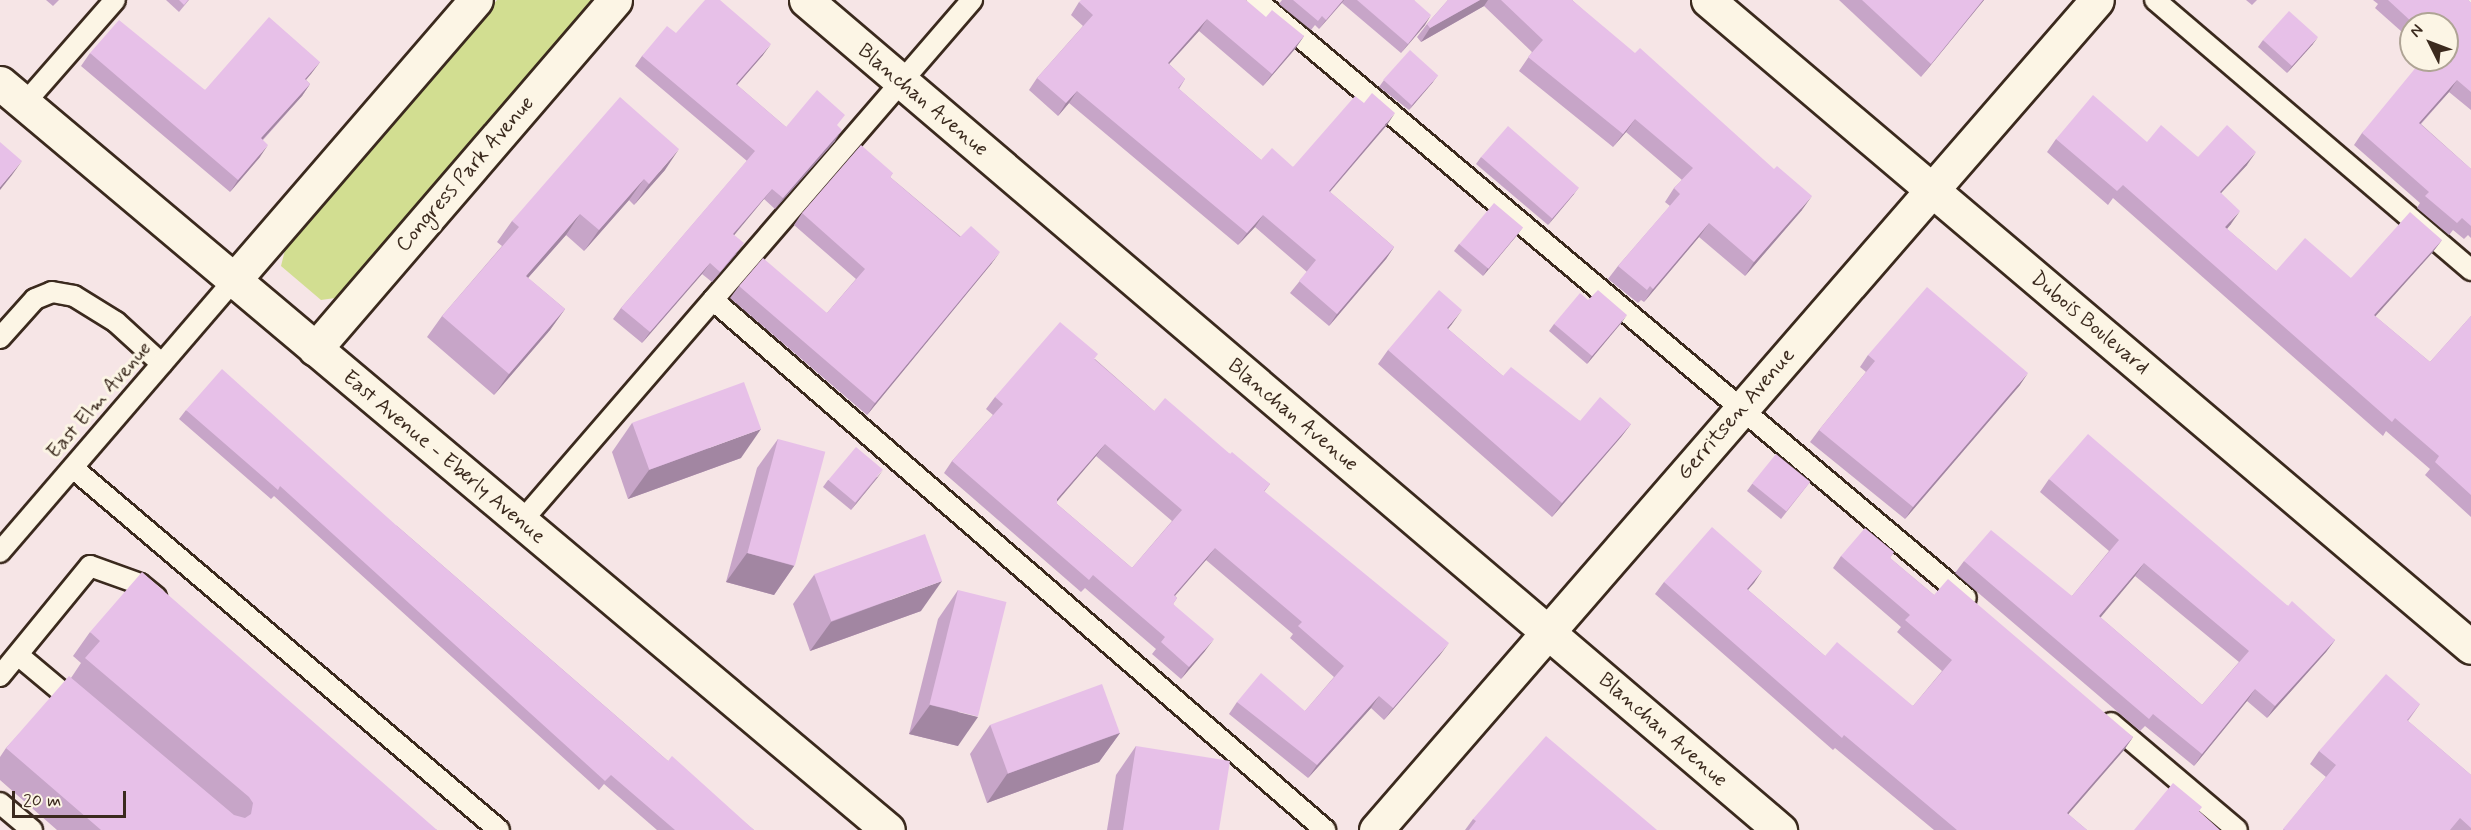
<!DOCTYPE html>
<style>
body{margin:0}
#map{position:relative;width:2471px;height:830px;overflow:hidden;background:#f6e5e6;font-family:Mynerve,sans-serif}
div>[style]{position:absolute}
.green>*{inset:0;background:#d2de91}
.roads{filter:drop-shadow(2px 0 #3b2a1e) drop-shadow(-2px 0 #3b2a1e) drop-shadow(0 2px #3b2a1e) drop-shadow(0 -2px #3b2a1e)}
.service>*{height:20px;margin:-10px;padding:0 10px;transform-origin:10px;border-radius:10px;background:#fcf5e5}
.minor>*{height:33px;margin:-16.5px;padding:0 16.5px;transform-origin:16.5px;border-radius:16.5px;background:#fcf5e5}
.secondary>*{height:33px;margin:-16.5px;padding:0 16.5px;transform-origin:16.5px;border-radius:16.5px;background:#fcf5e5}
.wall>*{inset:0;background:#c7a5c8}
.shaded-wall>*{inset:0;background:#a286a2}
.building>*{inset:0;background:#e7c0e8;transform-origin:0 0}
span{translate:-50% -50%;white-space:nowrap;text-align:center;line-height:1.15;-webkit-text-stroke:6px #fcf5e5;paint-order:stroke}
.street-label{font-size:21px;color:#3b2a1e}
.north{position:absolute;left:2399px;top:12px;width:60px;height:60px;box-sizing:border-box;background:#fcf5e5;border:2px solid #afa495;border-radius:50%;rotate:312deg;font-size:16px;font-weight:700;line-height:24px;text-align:center;color:#3b2a1e}
.north::after{content:'';display:block;margin:auto;width:21px;height:27px;background:#3b2a1e;clip-path:polygon(50% 0,100% 100%,50% 72%,0 100%)}
.scale{position:absolute;left:12px;top:791px;width:114px;height:27px;box-sizing:border-box;border:3px solid #3b2a1e;border-top:0;padding-left:8px;font-size:18px;line-height:21px;white-space:nowrap;color:#3b2a1e;-webkit-text-stroke:4px #fcf5e5;paint-order:stroke}
</style>
<div id="map">
<div class="green">
<div style="clip-path:polygon(497px 0,602px 0,342px 297px,321px 300px,281px 266px,287px 242px)"></div>
</div>
<div class="roads">
<div class="service">
<div style="left:1256px;top:0;width:928px;rotate:40.11deg"></div>
<div style="left:2155px;top:0;width:416px;rotate:40.5deg"></div>
<div style="left:24px;top:104px;width:138px;rotate:-48.8deg"></div>
<div style="left:713px;top:300px;width:810px;rotate:40.89deg"></div>
<div style="left:0;top:338px;width:52px;rotate:-48.1deg"></div>
<div style="left:35px;top:299px;width:18px;rotate:-22deg"></div>
<div style="left:52px;top:292px;width:22px;rotate:10deg"></div>
<div style="left:74px;top:296px;width:49px;rotate:31.8deg"></div>
<div style="left:116px;top:322px;width:62px;rotate:42.4deg"></div>
<div style="left:73px;top:468px;width:559px;rotate:40.36deg"></div>
<div style="left:521px;top:522px;width:690px;rotate:-49.17deg"></div>
<div style="left:0;top:552px;width:359px;rotate:-49.3deg"></div>
<div style="left:18px;top:655px;width:80px;rotate:39.9deg"></div>
<div style="left:0;top:676px;width:142px;rotate:-50.7deg"></div>
<div style="left:90px;top:566px;width:53px;rotate:19.8deg"></div>
<div style="left:140px;top:584px;width:21px;rotate:39deg"></div>
<div style="left:2111px;top:723px;width:165px;rotate:40.3deg"></div>
<div style="left:0;top:803px;width:42px;rotate:40.2deg"></div>
</div>
<div class="minor">
<div style="left:806px;top:0;width:1280px;rotate:40.44deg"></div>
<div style="left:1708px;top:0;width:1000px;rotate:40.3deg"></div>
<div style="left:234px;top:280px;width:370px;rotate:-49.2deg"></div>
<div style="left:315px;top:349px;width:460px;rotate:-49.3deg"></div>
<div style="left:1376px;top:830px;width:1099px;rotate:-49.02deg"></div>
</div>
<div class="secondary">
<div style="left:0;top:83px;width:1160px;rotate:40.07deg"></div>
</div>
</div>
<div class="wall">
<div style="clip-path:polygon(46px 0,59px 0,53px 6px)"></div>
<div style="clip-path:polygon(166px 0,189px 0,179px 12px)"></div>
<div style="clip-path:polygon(1282px 0,1414px 0,1425px 25px,1401px 53px,1342px 3px,1319px 29px,1315px 25px,1311px 30px,1279px 4px)"></div>
<div style="clip-path:polygon(1448px 0,1572px 0,1802px 210px,1745px 276px,1699px 237px,1644px 302px,1641px 300px,1638px 303px,1608px 279px,1618px 266px,1670px 206px,1665px 202px,1674px 188px,1682px 180px,1626px 132px,1613px 147px,1519px 71px,1532px 52px,1484px 6px,1421px 42px,1417px 37px,1427px 24px)"></div>
<div style="clip-path:polygon(1839px 0,1984px 0,1921px 77px)"></div>
<div style="clip-path:polygon(2246px 0,2257px 0,2252px 5px)"></div>
<div style="clip-path:polygon(2373px 0,2468px 0,2471px 3px,2471px 110px,2449px 92px,2421px 124px,2471px 169px,2471px 238px,2468px 235px,2464px 239px,2453px 230px,2449px 235px,2417px 208px,2420px 203px,2354px 145px,2362px 133px,2447px 60px,2447px 24px,2411px 24px,2411px 40px,2375px 8px,2378px 4px)"></div>
<div style="clip-path:polygon(1079px 2px,1266px 17px,1304px 36px,1295px 49px,1263px 86px,1199px 31px,1169px 64px,1185px 79px,1179px 89px,1261px 160px,1293px 167px,1387px 125px,1330px 192px,1394px 247px,1386px 259px,1329px 326px,1290px 293px,1307px 272px,1255px 227px,1238px 245px,1069px 103px,1058px 116px,1029px 90px,1037px 78px,1083px 26px,1071px 15px)"></div>
<div style="clip-path:polygon(676px 33px,763px 55px,737px 85px,786px 127px,838px 126px,835px 141px,775px 209px,764px 199px,734px 235px,736px 254px,712px 282px,702px 274px,642px 343px,613px 319px,621px 308px,747px 161px,635px 66px,642px 56px)"></div>
<div style="clip-path:polygon(2263px 40px,2313px 44px,2287px 73px,2258px 47px)"></div>
<div style="clip-path:polygon(90px 53px,205px 90px,320px 62px,306px 80px,310px 84px,302px 96px,263px 140px,260px 157px,230px 192px,81px 66px)"></div>
<div style="clip-path:polygon(1384px 80px,1433px 82px,1409px 110px,1379px 87px)"></div>
<div style="clip-path:polygon(2056px 139px,2147px 142px,2198px 157px,2247px 165px,2221px 193px,2231px 224px,2227px 229px,2276px 271px,2351px 278px,2442px 240px,2432px 253px,2375px 316px,2430px 362px,2471px 316px,2471px 517px,2425px 475px,2430px 469px,2386px 431px,2383px 436px,2113px 198px,2108px 205px,2047px 152px)"></div>
<div style="clip-path:polygon(1481px 157px,1574px 194px,1548px 225px,1476px 164px)"></div>
<div style="clip-path:polygon(665px 170px,634px 205px,629px 200px,584px 251px,566px 235px,528px 278px,565px 309px,550px 330px,494px 395px,427px 337px,442px 316px,502px 246px,497px 242px,512px 221px)"></div>
<div style="clip-path:polygon(893px 173px,890px 177px,992px 263px,867px 415px,730px 298px,739px 286px,827px 313px,856px 279px,794px 225px,802px 213px)"></div>
<div style="clip-path:polygon(1518px 234px,1483px 276px,1454px 251px,1459px 244px)"></div>
<div style="clip-path:polygon(1622px 322px,1587px 364px,1549px 331px,1554px 324px)"></div>
<div style="clip-path:polygon(1452px 324px,1448px 329px,1503px 376px,1580px 421px,1631px 424px,1621px 437px,1552px 517px,1378px 364px,1388px 350px)"></div>
<div style="clip-path:polygon(1868px 355px,2020px 385px,1905px 519px,1810px 442px,1819px 430px,1866px 372px,1860px 367px)"></div>
<div style="clip-path:polygon(evenodd,1095px 359px,1154px 411px,1230px 454px,1270px 484px,1264px 492px,1440px 655px,1384px 720px,1371px 708px,1308px 778px,1229px 714px,1237px 702px,1305px 711px,1334px 677px,1290px 638px,1293px 634px,1206px 560px,1175px 596px,1177px 598px,1173px 604px,1205px 651px,1181px 679px,1152px 654px,1156px 649px,1085px 588px,1081px 592px,944px 473px,952px 461px,993px 415px,986px 409px,995px 397px,1095px 359px,1096px 456px,1172px 521px,1132px 568px,1057px 504px,1057px 501px,1096px 456px)"></div>
<div style="clip-path:polygon(186px 410px,397px 526px,668px 761px,754px 830px,657px 830px,604px 784px,599px 790px,274px 496px,271px 499px,179px 419px)"></div>
<div style="clip-path:polygon(632px 423px,741px 458px,628px 499px,612px 452px)"></div>
<div style="clip-path:polygon(778px 439px,794px 566px,774px 595px,726px 582px,757px 468px)"></div>
<div style="clip-path:polygon(878px 477px,851px 510px,823px 487px,828px 480px)"></div>
<div style="clip-path:polygon(evenodd,2049px 479px,2288px 606px,2335px 640px,2326px 652px,2267px 718px,2247px 701px,2194px 766px,2145px 726px,2140px 731px,1955px 573px,1964px 561px,2072px 596px,2109px 551px,2040px 492px,2049px 479px,2135px 576px,2239px 662px,2202px 705px,2100px 617px,2135px 576px)"></div>
<div style="clip-path:polygon(1810px 482px,1781px 519px,1747px 491px,1752px 484px)"></div>
<div style="clip-path:polygon(1894px 552px,1890px 558px,1934px 595px,2133px 737px,2124px 750px,2068px 814px,2087px 830px,1934px 830px,1835px 748px,1833px 750px,1655px 594px,1664px 582px,1762px 571px,1748px 590px,1825px 656px,1913px 706px,1942px 671px,1897px 632px,1901px 627px,1833px 568px,1841px 556px)"></div>
<div style="clip-path:polygon(814px 575px,921px 611px,810px 651px,793px 604px)"></div>
<div style="clip-path:polygon(958px 590px,958px 746px,909px 734px,938px 619px)"></div>
<div style="clip-path:polygon(90px 632px,437px 830px,57px 830px,0 780px,0 757px,6px 748px,71px 678px,81px 663px,73px 656px)"></div>
<div style="clip-path:polygon(2420px 704px,2408px 721px,2471px 775px,2471px 830px,2283px 830px,2326px 777px,2310px 764px,2319px 751px)"></div>
<div style="clip-path:polygon(990px 725px,1120px 733px,1099px 762px,987px 803px,970px 754px)"></div>
<div style="clip-path:polygon(1136px 746px,1219px 830px,1107px 830px,1116px 775px)"></div>
<div style="clip-path:polygon(1473px 819px,1657px 830px,1465px 830px)"></div>
</div>
<div class="shaded-wall">
<div style="clip-path:polygon(1343px 0,1344px 0,1319px 29px,1326px 20px)"></div>
<div style="clip-path:polygon(1480px 0,1488px 0,1484px 6px,1421px 42px,1430px 28px)"></div>
<div style="clip-path:polygon(1983px 0,1984px 0,1921px 77px,1931px 64px)"></div>
<div style="clip-path:polygon(1431px 15px,1425px 25px,1401px 53px,1408px 44px)"></div>
<div style="clip-path:polygon(1207px 19px,1199px 31px,1159px 75px,1168px 63px)"></div>
<div style="clip-path:polygon(1304px 36px,1295px 49px,1263px 86px,1272px 74px)"></div>
<div style="clip-path:polygon(2318px 37px,2313px 44px,2287px 73px,2292px 66px)"></div>
<div style="clip-path:polygon(771px 44px,763px 55px,728px 95px,736px 84px)"></div>
<div style="clip-path:polygon(320px 62px,311px 74px,296px 91px,305px 79px)"></div>
<div style="clip-path:polygon(1438px 75px,1433px 82px,1409px 110px,1414px 103px)"></div>
<div style="clip-path:polygon(2457px 80px,2449px 92px,2411px 134px,2419px 123px)"></div>
<div style="clip-path:polygon(310px 84px,302px 96px,252px 151px,261px 138px)"></div>
<div style="clip-path:polygon(1077px 91px,1069px 103px,1058px 116px,1066px 103px)"></div>
<div style="clip-path:polygon(1395px 113px,1387px 125px,1320px 203px,1329px 191px)"></div>
<div style="clip-path:polygon(1635px 119px,1626px 132px,1613px 147px,1623px 134px)"></div>
<div style="clip-path:polygon(842px 130px,835px 141px,775px 209px,783px 198px)"></div>
<div style="clip-path:polygon(268px 145px,260px 157px,230px 192px,238px 180px)"></div>
<div style="clip-path:polygon(679px 149px,665px 170px,634px 205px,649px 184px)"></div>
<div style="clip-path:polygon(2256px 152px,2247px 165px,2210px 205px,2220px 192px)"></div>
<div style="clip-path:polygon(22px 161px,12px 175px,0 190px,0 187px)"></div>
<div style="clip-path:polygon(644px 179px,629px 200px,584px 251px,599px 230px)"></div>
<div style="clip-path:polygon(1579px 187px,1574px 194px,1548px 225px,1553px 218px)"></div>
<div style="clip-path:polygon(772px 189px,764px 199px,726px 245px,733px 234px)"></div>
<div style="clip-path:polygon(1812px 196px,1802px 210px,1745px 276px,1754px 262px)"></div>
<div style="clip-path:polygon(2240px 211px,2231px 224px,2216px 241px,2225px 227px)"></div>
<div style="clip-path:polygon(580px 214px,566px 235px,511px 297px,526px 276px)"></div>
<div style="clip-path:polygon(1263px 215px,1255px 227px,1238px 245px,1247px 233px)"></div>
<div style="clip-path:polygon(1709px 223px,1699px 237px,1644px 302px,1653px 289px)"></div>
<div style="clip-path:polygon(1523px 227px,1518px 234px,1483px 276px,1488px 268px)"></div>
<div style="clip-path:polygon(2442px 240px,2432px 253px,2365px 328px,2374px 315px)"></div>
<div style="clip-path:polygon(744px 243px,736px 254px,712px 282px,720px 272px)"></div>
<div style="clip-path:polygon(1394px 247px,1386px 259px,1329px 326px,1337px 314px)"></div>
<div style="clip-path:polygon(1000px 252px,992px 263px,867px 415px,875px 403px)"></div>
<div style="clip-path:polygon(710px 263px,702px 274px,642px 343px,650px 332px)"></div>
<div style="clip-path:polygon(565px 309px,550px 330px,494px 395px,509px 374px)"></div>
<div style="clip-path:polygon(1462px 310px,1452px 324px,1437px 342px,1447px 328px)"></div>
<div style="clip-path:polygon(1627px 315px,1622px 322px,1587px 364px,1592px 356px)"></div>
<div style="clip-path:polygon(2028px 373px,2020px 385px,1905px 519px,1913px 507px)"></div>
<div style="clip-path:polygon(1631px 424px,1621px 437px,1552px 517px,1562px 503px)"></div>
<div style="clip-path:polygon(761px 429px,741px 458px,628px 499px,649px 470px)"></div>
<div style="clip-path:polygon(1105px 444px,1096px 456px,1048px 512px,1057px 499px)"></div>
<div style="clip-path:polygon(883px 470px,878px 477px,851px 510px,856px 503px)"></div>
<div style="clip-path:polygon(1215px 548px,1206px 560px,1165px 607px,1174px 595px)"></div>
<div style="clip-path:polygon(747px 553px,794px 566px,774px 595px,726px 582px)"></div>
<div style="clip-path:polygon(2144px 563px,2135px 576px,2091px 629px,2099px 616px)"></div>
<div style="clip-path:polygon(1762px 571px,1754px 583px,1738px 601px,1747px 589px)"></div>
<div style="clip-path:polygon(942px 581px,921px 611px,810px 651px,831px 622px)"></div>
<div style="clip-path:polygon(1214px 639px,1205px 651px,1181px 679px,1189px 667px)"></div>
<div style="clip-path:polygon(2335px 640px,2326px 652px,2267px 718px,2275px 706px)"></div>
<div style="clip-path:polygon(1449px 643px,1440px 655px,1384px 720px,1393px 708px)"></div>
<div style="clip-path:polygon(2255px 689px,2247px 701px,2194px 766px,2202px 754px)"></div>
<div style="clip-path:polygon(1379px 696px,1371px 708px,1308px 778px,1317px 765px)"></div>
<div style="clip-path:polygon(930px 705px,978px 717px,958px 746px,909px 734px)"></div>
<div style="clip-path:polygon(1120px 733px,1099px 762px,987px 803px,1007px 774px)"></div>
<div style="clip-path:polygon(2133px 737px,2124px 750px,2059px 825px,2067px 813px)"></div>
</div>
<div class="building">
<div style="clip-path:polygon(179px 0,188px 0,184px 5px)"></div>
<div style="clip-path:polygon(705px 0,720px 0,771px 44px,736px 84px,786px 127px,817px 90px,845px 115px,837px 125px,842px 130px,783px 198px,772px 189px,733px 234px,744px 243px,720px 272px,710px 263px,650px 332px,621px 308px,755px 151px,642px 56px,667px 26px,676px 33px)"></div>
<div style="clip-path:polygon(1081px 0,1246px 0,1266px 17px,1272px 10px,1304px 36px,1272px 74px,1207px 19px,1168px 63px,1185px 79px,1178px 88px,1261px 160px,1272px 148px,1293px 167px,1355px 96px,1364px 103px,1372px 93px,1395px 113px,1329px 191px,1394px 247px,1337px 314px,1299px 281px,1316px 260px,1263px 215px,1247px 233px,1077px 91px,1066px 103px,1037px 78px,1093px 15px,1079px 2px)"></div>
<div style="clip-path:polygon(1293px 0,1343px 0,1326px 20px,1322px 16px,1318px 21px)"></div>
<div style="clip-path:polygon(1357px 0,1414px 0,1431px 15px,1408px 44px)"></div>
<div style="clip-path:polygon(1448px 0,1480px 0,1430px 28px,1427px 24px)"></div>
<div style="clip-path:polygon(1501px 0,1572px 0,1635px 53px,1640px 48px,1774px 169px,1777px 166px,1812px 196px,1754px 262px,1709px 223px,1653px 289px,1650px 286px,1647px 290px,1618px 266px,1680px 194px,1674px 188px,1693px 168px,1635px 119px,1623px 134px,1528px 57px,1543px 40px)"></div>
<div style="clip-path:polygon(1862px 0,1983px 0,1931px 64px)"></div>
<div style="clip-path:polygon(2388px 0,2468px 0,2471px 3px,2471px 92px,2457px 80px,2419px 123px,2471px 169px,2471px 226px,2462px 218px,2457px 223px,2425px 196px,2429px 192px,2362px 133px,2422px 60px,2447px 60px,2447px 24px,2414px 24px)"></div>
<div style="left:2289px;top:11px;width:39px;height:39px;rotate:42deg"></div>
<div style="clip-path:polygon(269px 17px,320px 62px,305px 79px,310px 84px,261px 138px,268px 145px,238px 180px,90px 53px,119px 20px,205px 90px)"></div>
<div style="left:1410px;top:50px;width:38px;height:40px;rotate:42deg"></div>
<div style="clip-path:polygon(2093px 95px,2147px 142px,2161px 125px,2198px 157px,2227px 125px,2256px 152px,2220px 192px,2240px 211px,2225px 227px,2276px 271px,2305px 238px,2351px 278px,2410px 212px,2442px 240px,2374px 315px,2430px 362px,2471px 316px,2471px 495px,2435px 462px,2439px 456px,2395px 418px,2392px 422px,2123px 185px,2117px 191px,2056px 139px)"></div>
<div style="clip-path:polygon(620px 97px,679px 149px,649px 184px,644px 179px,599px 230px,580px 214px,526px 276px,565px 309px,509px 374px,442px 316px,519px 227px,512px 221px)"></div>
<div style="left:1508px;top:126px;width:94px;height:41px;rotate:41deg"></div>
<div style="clip-path:polygon(0 142px,22px 161px,0 187px)"></div>
<div style="clip-path:polygon(861px 145px,893px 173px,890px 177px,960px 237px,971px 226px,1000px 252px,875px 403px,739px 286px,763px 258px,827px 313px,865px 269px,802px 213px)"></div>
<div style="left:1494px;top:203px;width:38px;height:54px;rotate:40deg"></div>
<div style="clip-path:polygon(1927px 287px,2028px 373px,1913px 507px,1819px 430px,1875px 361px,1868px 355px)"></div>
<div style="clip-path:polygon(1439px 290px,1462px 310px,1447px 328px,1503px 376px,1511px 367px,1580px 421px,1600px 397px,1631px 424px,1562px 503px,1388px 350px)"></div>
<div style="clip-path:polygon(1598px 290px,1627px 315px,1592px 356px,1554px 324px,1580px 293px,1588px 300px)"></div>
<div style="clip-path:polygon(evenodd,1060px 322px,1098px 354px,1094px 359px,1154px 411px,1165px 398px,1230px 454px,1232px 452px,1270px 484px,1264px 491px,1449px 643px,1393px 708px,1379px 696px,1317px 765px,1237px 702px,1261px 673px,1305px 711px,1344px 666px,1298px 626px,1302px 622px,1215px 548px,1174px 595px,1177px 598px,1173px 604px,1214px 639px,1189px 667px,1161px 642px,1165px 637px,1093px 575px,1089px 580px,952px 461px,1003px 404px,995px 397px,1060px 322px,1105px 444px,1182px 510px,1132px 568px,1057px 504px,1057px 499px,1105px 444px)"></div>
<div style="clip-path:polygon(222px 369px,397px 526px,668px 761px,672px 756px,754px 830px,675px 830px,611px 775px,605px 781px,280px 486px,278px 490px,186px 410px)"></div>
<div style="left:744px;top:382px;width:50px;height:119px;rotate:70deg"></div>
<div style="clip-path:polygon(evenodd,2088px 434px,2288px 606px,2292px 601px,2335px 640px,2275px 706px,2255px 689px,2202px 754px,2153px 714px,2149px 719px,1964px 561px,1991px 530px,2072px 596px,2119px 540px,2049px 479px,2088px 434px,2144px 563px,2249px 651px,2202px 705px,2099px 616px,2144px 563px)"></div>
<div style="left:778px;top:439px;width:49px;height:118px;rotate:15deg"></div>
<div style="left:856px;top:447px;width:35px;height:43px;rotate:40deg"></div>
<div style="left:1776px;top:454px;width:44px;height:38px;rotate:39deg"></div>
<div style="clip-path:polygon(1712px 527px,1762px 571px,1747px 589px,1825px 656px,1837px 642px,1913px 706px,1952px 660px,1905px 620px,1910px 615px,1841px 556px,1865px 528px,1894px 552px,1890px 558px,1934px 595px,1948px 579px,2133px 737px,2067px 813px,2087px 830px,1957px 830px,1844px 735px,1842px 738px,1664px 582px)"></div>
<div style="left:925px;top:534px;width:50px;height:118px;rotate:70deg"></div>
<div style="clip-path:polygon(142px 572px,437px 830px,101px 830px,6px 748px,69px 676px,234px 815px,245px 818px,251px 814px,253px 803px,249px 797px,85px 658px,100px 641px,90px 632px)"></div>
<div style="left:958px;top:590px;width:50px;height:118px;rotate:14deg"></div>
<div style="clip-path:polygon(2386px 674px,2420px 704px,2407px 720px,2471px 775px,2471px 828px,2460px 818px,2450px 830px,2285px 830px,2283px 829px,2336px 765px,2319px 751px)"></div>
<div style="left:1102px;top:684px;width:52px;height:119px;rotate:70deg"></div>
<div style="clip-path:polygon(1546px 736px,1657px 830px,1469px 830px,1476px 821px,1473px 819px)"></div>
<div style="clip-path:polygon(1136px 746px,1230px 761px,1219px 830px,1123px 830px)"></div>
<div style="clip-path:polygon(2173px 783px,2202px 807px,2199px 811px,2220px 830px,2134px 830px)"></div>
</div>
<div class="street-label">
<span style="left:923px;top:100px;rotate:40deg">Blanchan Avenue</span>
<span style="left:465px;top:174px;rotate:-49deg">Congress Park Avenue</span>
<span style="left:2090px;top:323px;rotate:40deg">Dubois Boulevard</span>
<span style="left:99px;top:400px;rotate:-49deg">East Elm Avenue</span>
<span style="left:1736px;top:414px;rotate:-49deg">Gerritsen Avenue</span>
<span style="left:1293px;top:415px;rotate:40deg">Blanchan Avenue</span>
<span style="left:444px;top:457px;rotate:40deg">East Avenue - Eberly Avenue</span>
<span style="left:1663px;top:730px;rotate:41deg">Blanchan Avenue</span>
</div>
<div class="north">N</div>
<div class="scale">20 m</div>
</div>
